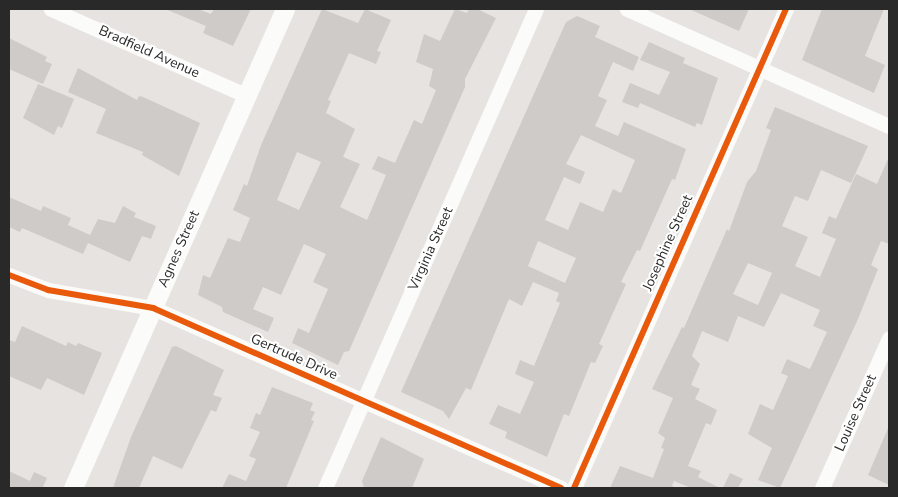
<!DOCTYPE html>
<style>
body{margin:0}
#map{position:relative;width:898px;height:497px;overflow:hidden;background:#e7e3e0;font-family:"Nunito Sans",sans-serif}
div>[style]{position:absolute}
.building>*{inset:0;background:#cecbc9}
.minor>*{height:15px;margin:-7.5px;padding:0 7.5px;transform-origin:7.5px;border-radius:7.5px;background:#fbfbfa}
.tertiary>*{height:19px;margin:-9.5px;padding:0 9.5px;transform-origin:9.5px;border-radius:9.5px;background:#fbfbfa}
.cycleway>*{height:6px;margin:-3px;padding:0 3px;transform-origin:3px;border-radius:3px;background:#e8590c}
span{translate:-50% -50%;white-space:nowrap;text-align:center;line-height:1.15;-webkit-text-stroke:4px #fff;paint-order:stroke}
.street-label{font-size:14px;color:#292929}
.frame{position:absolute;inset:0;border:10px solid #292929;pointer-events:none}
</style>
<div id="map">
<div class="building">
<div style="clip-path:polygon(165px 9px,198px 9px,211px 14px,214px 9px,251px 9px,233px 46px,203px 33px,206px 26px)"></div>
<div style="clip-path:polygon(evenodd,322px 9px,358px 23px,365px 9px,391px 20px,377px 51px,381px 52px,376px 64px,349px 53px,328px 100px,331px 101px,326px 113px,355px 129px,343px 157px,360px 164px,340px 207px,367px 220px,386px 175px,372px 169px,378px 156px,395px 163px,414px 120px,422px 124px,436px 90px,429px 86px,433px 69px,416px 62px,424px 34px,440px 41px,455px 9px,467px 13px,469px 9px,477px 9px,496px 18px,465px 79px,465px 87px,349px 351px,344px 352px,338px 365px,292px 343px,298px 328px,309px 333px,328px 289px,313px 282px,326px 254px,304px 244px,281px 295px,263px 287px,253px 309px,274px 318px,268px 332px,223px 312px,222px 307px,198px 295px,203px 275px,210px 278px,228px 238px,240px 242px,250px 218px,233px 210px,244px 184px,247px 186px,261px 145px,322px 9px,297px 152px,321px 162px,299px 210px,277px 200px,297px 152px)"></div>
<div style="clip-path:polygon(689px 9px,749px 9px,739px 31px)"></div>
<div style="clip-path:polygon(822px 9px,884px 9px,865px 56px,885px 65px,874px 93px,802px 60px)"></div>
<div style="clip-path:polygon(evenodd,577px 16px,600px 26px,595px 37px,639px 57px,633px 71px,613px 62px,598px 96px,607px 100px,595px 126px,618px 136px,624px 122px,686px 149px,675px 180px,672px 179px,640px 251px,637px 250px,621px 282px,626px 284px,599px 344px,603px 346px,595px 363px,591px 362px,569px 416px,564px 414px,547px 457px,505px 438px,507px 432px,489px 424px,498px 405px,520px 414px,534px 382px,515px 374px,520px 360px,534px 366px,560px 303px,556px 301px,559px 293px,533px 282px,522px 306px,509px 299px,471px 390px,466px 388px,449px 419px,443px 411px,401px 392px,566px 22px,577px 16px,581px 135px,635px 160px,621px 193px,613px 189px,603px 212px,580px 202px,568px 230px,545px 220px,564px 177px,580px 184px,585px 172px,566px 164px,581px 135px,577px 16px,538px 241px,576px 258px,565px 283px,528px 266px,538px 241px)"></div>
<div style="clip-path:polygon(9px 38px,47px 57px,45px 61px,52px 64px,43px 84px,9px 69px)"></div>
<div style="clip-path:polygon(649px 42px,685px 58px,683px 63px,718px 78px,702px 125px,697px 123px,695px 127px,640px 103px,638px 108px,622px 102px,630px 83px,659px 95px,670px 72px,640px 60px)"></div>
<div style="clip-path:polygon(78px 68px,137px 100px,139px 96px,143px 97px,200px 123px,179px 176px,142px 155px,143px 152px,96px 133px,106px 109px,68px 92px)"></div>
<div style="clip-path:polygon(38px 84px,74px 99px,62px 128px,58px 126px,54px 135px,23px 118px)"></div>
<div style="clip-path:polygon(evenodd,775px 107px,868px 146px,851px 183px,821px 170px,808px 201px,795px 196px,782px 226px,808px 237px,795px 266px,820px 277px,836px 239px,822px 233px,829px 216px,836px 219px,856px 174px,877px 184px,889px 157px,889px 244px,881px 241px,871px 265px,878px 269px,858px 319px,780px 488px,758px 480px,772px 448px,748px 434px,760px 404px,773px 410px,788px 376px,781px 373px,787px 359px,810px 369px,827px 332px,813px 326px,820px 310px,781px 293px,764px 327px,738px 316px,728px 342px,702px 331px,692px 356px,700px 364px,691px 385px,700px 389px,695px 399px,717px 410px,711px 425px,706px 423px,688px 466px,701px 471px,698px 477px,720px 488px,691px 488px,674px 481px,672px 486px,676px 488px,610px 488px,620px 466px,653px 478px,664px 449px,661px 448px,665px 438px,658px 433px,673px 398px,652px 389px,682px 327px,684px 328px,727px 229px,729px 231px,747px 182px,756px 171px,771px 130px,766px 128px,775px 107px,748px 263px,772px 273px,758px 305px,733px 294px,748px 263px)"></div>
<div style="clip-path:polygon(9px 197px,41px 211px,43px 206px,71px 218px,68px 225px,90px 235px,98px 219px,115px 223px,123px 206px,136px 213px,134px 217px,156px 226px,151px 239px,142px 236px,130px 262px,88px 243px,83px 254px,22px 228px,20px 232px,9px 227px)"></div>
<div style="clip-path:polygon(22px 326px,66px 346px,68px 342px,76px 346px,78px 343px,102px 353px,84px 395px,47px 378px,41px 390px,9px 376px,9px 340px,15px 342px)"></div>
<div style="clip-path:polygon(176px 346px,224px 370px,213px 395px,222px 398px,216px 412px,211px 410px,182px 469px,153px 456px,139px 488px,113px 488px,131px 437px,172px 347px)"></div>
<div style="clip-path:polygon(272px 387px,313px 403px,310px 410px,315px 412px,311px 420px,314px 421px,286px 488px,222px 488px,229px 474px,246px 481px,256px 459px,249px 456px,260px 432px,250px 428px,256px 413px,260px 415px)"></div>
<div style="clip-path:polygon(889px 426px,889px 485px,868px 475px)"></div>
<div style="clip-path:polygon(381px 437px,424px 459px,412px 488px,364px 488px,362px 481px)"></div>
<div style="clip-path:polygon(9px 471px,30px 481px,34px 472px,47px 478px,43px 487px,46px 488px,9px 488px)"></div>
<div style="clip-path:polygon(730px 473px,743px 479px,738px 488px,723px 488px)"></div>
</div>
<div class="minor">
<div style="left:51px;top:9px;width:214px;rotate:23.9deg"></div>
<div style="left:627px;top:9px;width:287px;rotate:24.1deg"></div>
<div style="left:9px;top:275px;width:42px;rotate:21deg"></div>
<div style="left:48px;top:290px;width:107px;rotate:9.7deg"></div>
<div style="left:153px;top:308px;width:446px;rotate:23.8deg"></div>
<div style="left:325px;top:488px;width:523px;rotate:-66.23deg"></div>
<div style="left:574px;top:488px;width:524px;rotate:-66.13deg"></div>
<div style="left:822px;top:488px;width:164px;rotate:-65.9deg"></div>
</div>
<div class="tertiary">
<div style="left:73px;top:488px;width:524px;rotate:-66.13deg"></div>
</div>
<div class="cycleway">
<div style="left:9px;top:275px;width:42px;rotate:21deg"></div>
<div style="left:48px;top:290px;width:107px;rotate:9.7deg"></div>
<div style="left:153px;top:308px;width:446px;rotate:23.8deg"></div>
<div style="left:574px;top:488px;width:524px;rotate:-66.13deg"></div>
</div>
<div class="street-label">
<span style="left:149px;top:52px;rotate:24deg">Bradfield Avenue</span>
<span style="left:668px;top:243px;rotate:-66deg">Josephine Street</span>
<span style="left:179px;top:249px;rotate:-66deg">Agnes Street</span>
<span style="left:431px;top:249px;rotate:-66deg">Virginia Street</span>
<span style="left:294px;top:357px;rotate:24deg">Gertrude Drive</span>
<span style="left:856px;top:413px;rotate:-66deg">Louise Street</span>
</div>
<div class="frame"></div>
</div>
